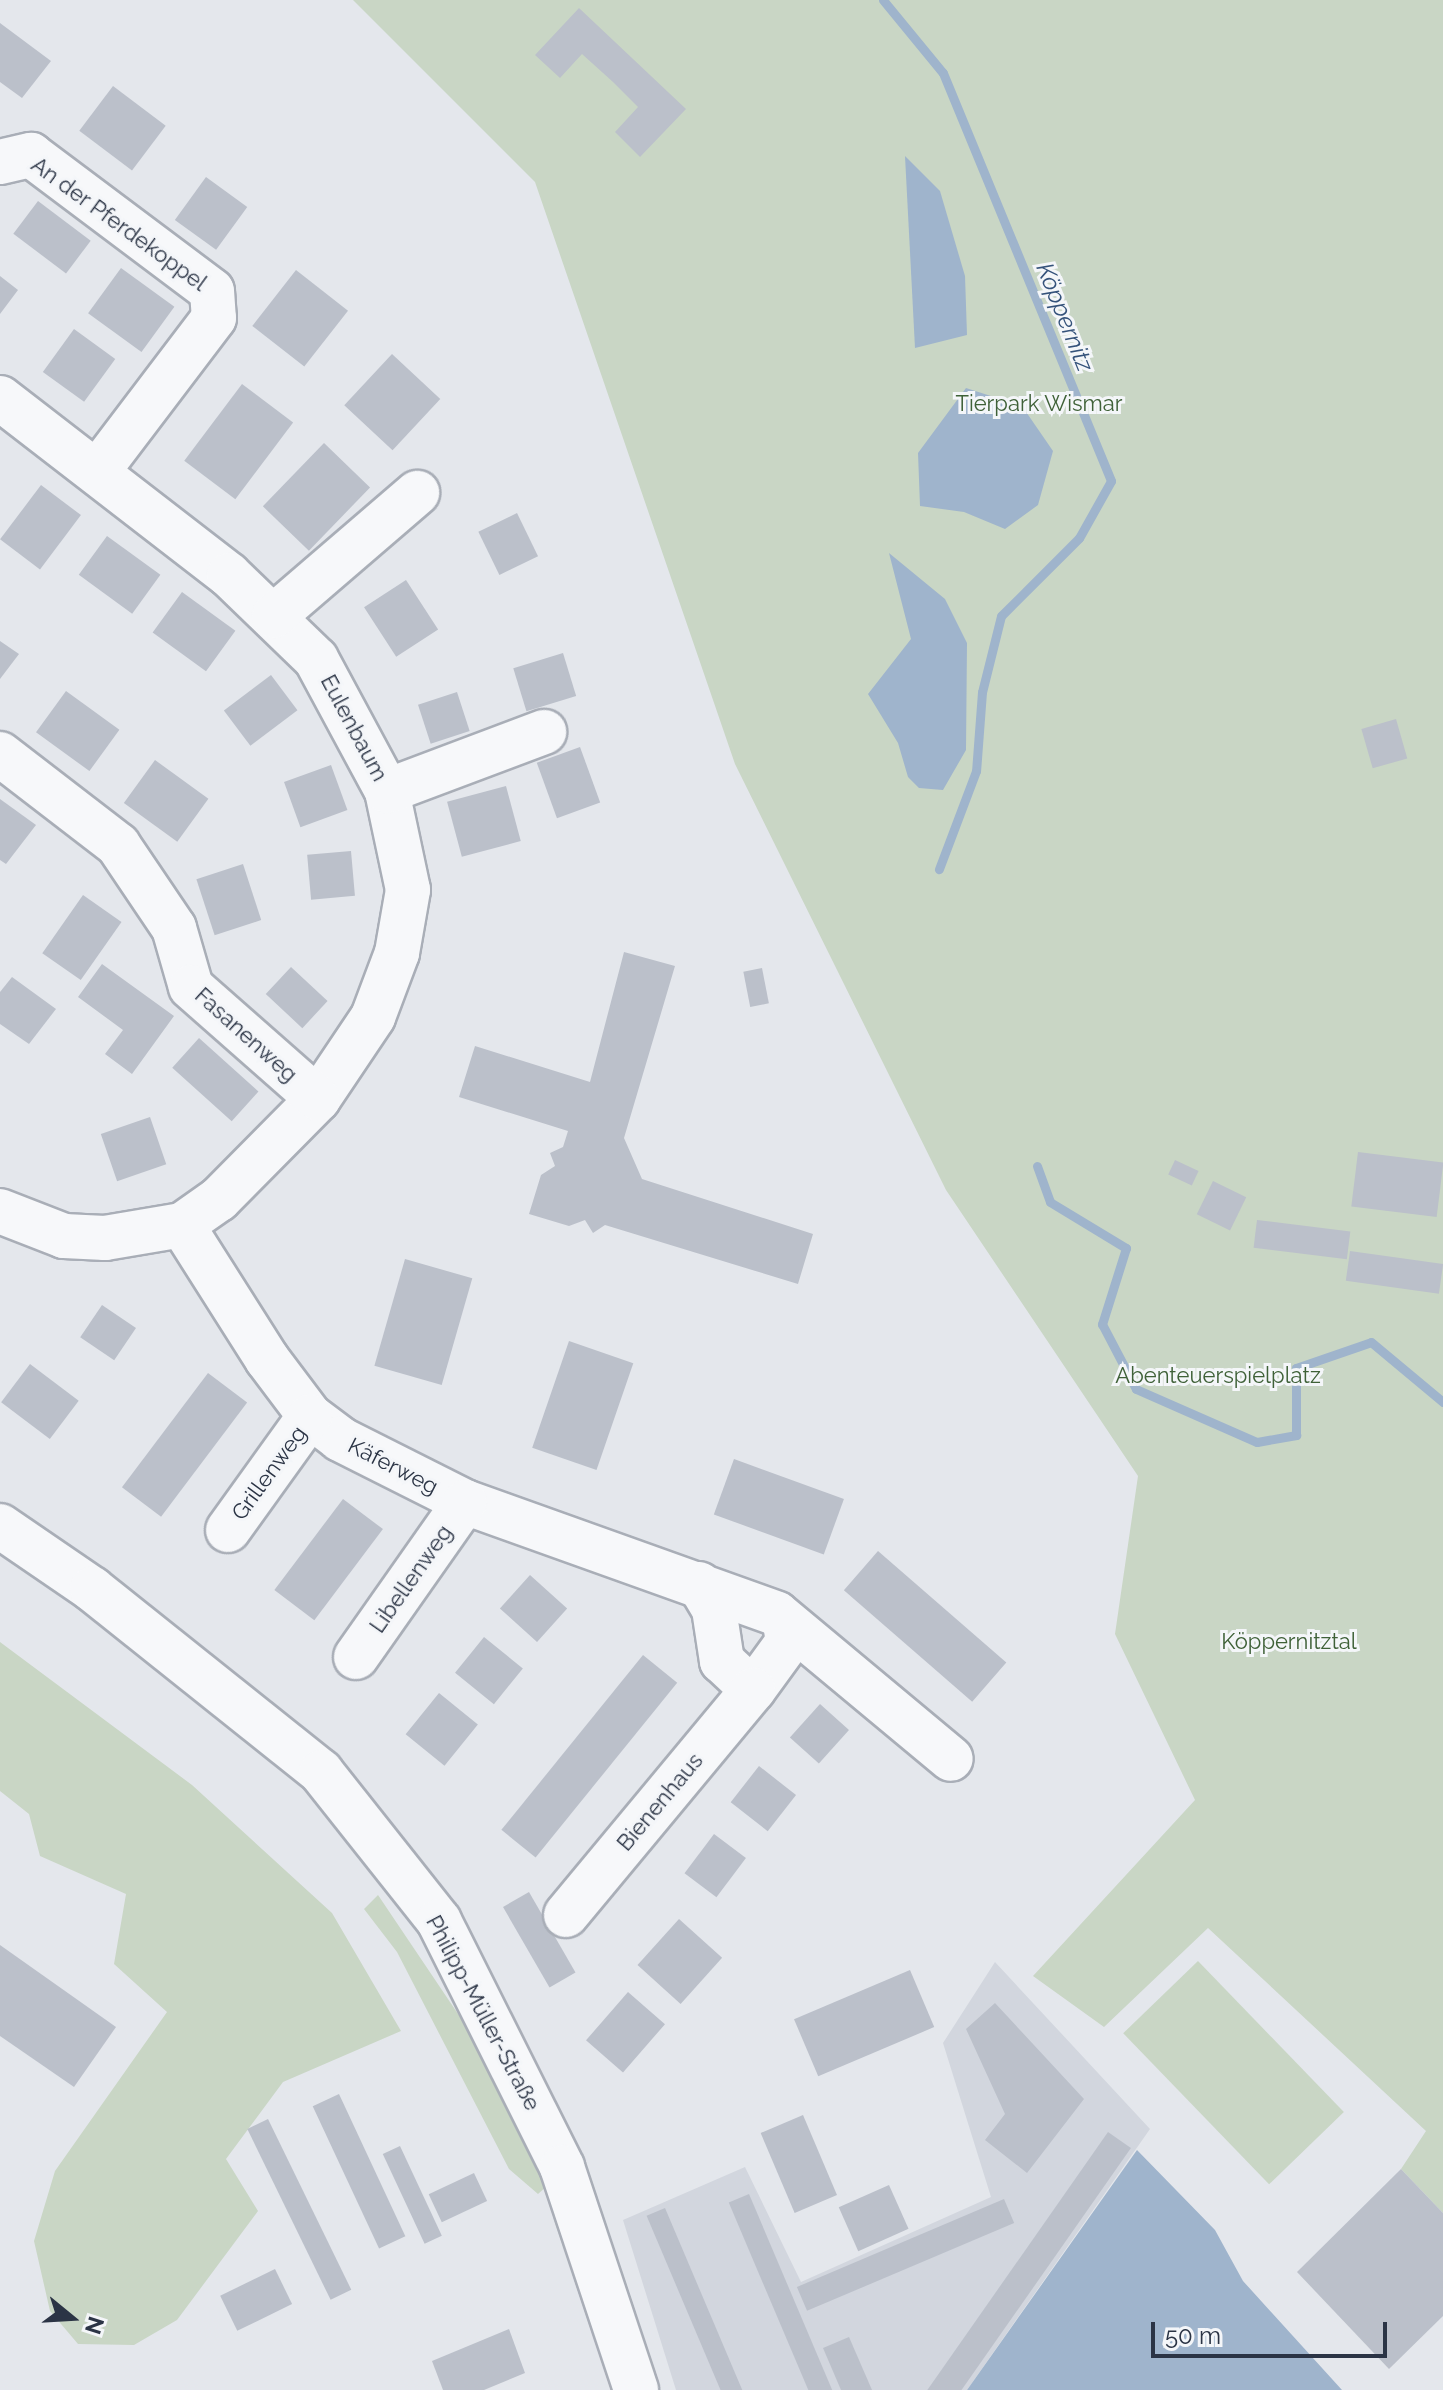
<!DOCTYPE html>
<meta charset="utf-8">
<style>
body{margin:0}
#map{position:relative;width:1443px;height:2390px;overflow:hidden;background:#e4e7ec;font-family:Raleway,sans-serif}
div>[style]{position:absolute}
.built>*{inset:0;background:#d2d6de}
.green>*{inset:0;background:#c9d6c5;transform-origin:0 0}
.water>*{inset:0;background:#9fb4cc}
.stream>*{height:9px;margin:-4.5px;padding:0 4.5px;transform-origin:4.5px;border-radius:4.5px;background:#9fb4cc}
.building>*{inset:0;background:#bbc0ca;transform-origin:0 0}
.roads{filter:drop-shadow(2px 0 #a9aeb7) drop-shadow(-2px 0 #a9aeb7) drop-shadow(0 2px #a9aeb7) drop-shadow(0 -2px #a9aeb7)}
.minor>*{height:44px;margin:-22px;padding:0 22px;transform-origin:22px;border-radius:22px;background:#f7f8fa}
span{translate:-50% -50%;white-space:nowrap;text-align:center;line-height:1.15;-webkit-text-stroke:6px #f4f6f9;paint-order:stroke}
.street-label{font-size:22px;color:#2b3445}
.park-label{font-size:22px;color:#3f6138}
.water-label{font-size:24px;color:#34527a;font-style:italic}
.north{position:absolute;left:32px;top:2278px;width:80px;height:80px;-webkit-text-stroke:6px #f4f6f9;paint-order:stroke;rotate:108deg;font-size:22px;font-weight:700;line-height:32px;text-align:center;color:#2b3445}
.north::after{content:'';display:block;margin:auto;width:28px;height:36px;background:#2b3445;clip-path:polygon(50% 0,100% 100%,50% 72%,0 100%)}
.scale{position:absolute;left:1151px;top:2322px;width:236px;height:36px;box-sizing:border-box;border:4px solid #2b3445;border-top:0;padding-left:10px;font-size:24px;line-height:28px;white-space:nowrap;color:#2b3445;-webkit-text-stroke:6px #f4f6f9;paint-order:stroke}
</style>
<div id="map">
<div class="built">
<div style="clip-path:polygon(995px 1962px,1150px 2129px,967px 2390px,676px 2390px,623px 2220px,745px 2167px,801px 2282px,991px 2197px,943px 2043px)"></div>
</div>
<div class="green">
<div style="clip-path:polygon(353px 0,1443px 0,1443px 2213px,1401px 2169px,1426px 2131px,1208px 1928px,1104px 2027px,1033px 1976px,1195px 1800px,1115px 1634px,1138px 1476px,946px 1190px,735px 764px,535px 182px)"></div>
<div style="clip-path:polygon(0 1642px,192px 1785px,332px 1913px,401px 2031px,283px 2082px,226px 2159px,258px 2211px,177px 2320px,134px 2345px,78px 2344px,50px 2311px,34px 2241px,55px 2171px,167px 2012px,114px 1964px,126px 1894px,40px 1856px,29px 1814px,0 1791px)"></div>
<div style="clip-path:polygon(378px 1895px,485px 2054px,547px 2186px,538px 2194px,509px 2169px,397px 1952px,364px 1909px)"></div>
<div style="left:1198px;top:1961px;width:210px;height:104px;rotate:46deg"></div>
</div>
<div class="water">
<div style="clip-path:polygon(905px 156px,940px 191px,965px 276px,967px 335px,915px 348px)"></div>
<div style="clip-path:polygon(966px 388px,1022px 406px,1053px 451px,1038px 505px,1005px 529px,964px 512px,920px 506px,918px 453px)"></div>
<div style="clip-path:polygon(889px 553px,945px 599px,967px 643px,966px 750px,943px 790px,919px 788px,908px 777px,898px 743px,868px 694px,911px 639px)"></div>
<div style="clip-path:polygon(1137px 2150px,1215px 2230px,1243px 2281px,1342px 2390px,967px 2390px)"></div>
</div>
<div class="stream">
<div style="left:883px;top:0;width:94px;rotate:50.6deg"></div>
<div style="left:943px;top:73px;width:441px;rotate:67.6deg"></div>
<div style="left:1111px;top:481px;width:65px;rotate:119.3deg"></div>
<div style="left:1079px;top:538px;width:110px;rotate:135deg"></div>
<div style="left:1001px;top:616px;width:78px;rotate:104deg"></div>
<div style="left:982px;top:692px;width:79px;rotate:94.3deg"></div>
<div style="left:976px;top:771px;width:105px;rotate:110.7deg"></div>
<div style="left:1037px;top:1166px;width:38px;rotate:70deg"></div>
<div style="left:1050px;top:1202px;width:89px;rotate:31.2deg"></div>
<div style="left:1126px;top:1248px;width:80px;rotate:107.5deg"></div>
<div style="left:1102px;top:1324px;width:73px;rotate:62.4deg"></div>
<div style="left:1136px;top:1389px;width:132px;rotate:23.7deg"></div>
<div style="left:1257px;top:1442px;width:40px;rotate:-10deg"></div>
<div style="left:1296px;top:1435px;width:67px;rotate:-90deg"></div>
<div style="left:1296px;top:1368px;width:79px;rotate:-19.1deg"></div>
<div style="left:1371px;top:1342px;width:94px;rotate:39.8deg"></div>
</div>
<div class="building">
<div style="clip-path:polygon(579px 8px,686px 109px,640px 157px,615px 132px,638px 107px,613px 82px,582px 54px,560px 78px,535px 55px)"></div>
<div style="clip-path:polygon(0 23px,51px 61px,22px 98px,0 82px)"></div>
<div style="left:113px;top:86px;width:66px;height:56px;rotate:37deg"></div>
<div style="left:206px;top:177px;width:51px;height:53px;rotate:36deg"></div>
<div style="left:38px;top:201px;width:66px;height:41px;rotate:37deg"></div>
<div style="left:121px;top:268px;width:66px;height:56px;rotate:36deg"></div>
<div style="left:296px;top:270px;width:66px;height:71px;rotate:38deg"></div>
<div style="clip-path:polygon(0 276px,18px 290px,0 314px)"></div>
<div style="left:74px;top:329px;width:51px;height:53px;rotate:36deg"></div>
<div style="left:392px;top:354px;width:66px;height:70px;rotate:43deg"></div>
<div style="left:242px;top:384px;width:64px;height:96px;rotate:37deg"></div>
<div style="left:324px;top:443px;width:64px;height:88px;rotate:44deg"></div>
<div style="left:41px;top:485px;width:50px;height:68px;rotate:37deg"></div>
<div style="left:517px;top:513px;width:48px;height:43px;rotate:64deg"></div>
<div style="left:107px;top:536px;width:66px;height:48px;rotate:36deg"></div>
<div style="left:406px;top:580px;width:59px;height:50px;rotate:57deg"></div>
<div style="left:182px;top:592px;width:66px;height:50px;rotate:36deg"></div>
<div style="clip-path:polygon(0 641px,19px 654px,0 679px)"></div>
<div style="left:563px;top:653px;width:45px;height:52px;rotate:73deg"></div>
<div style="left:271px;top:675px;width:44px;height:59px;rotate:53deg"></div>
<div style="left:66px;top:691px;width:66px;height:51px;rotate:36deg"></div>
<div style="left:457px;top:692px;width:41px;height:41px;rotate:72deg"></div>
<div style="left:1396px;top:719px;width:41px;height:36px;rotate:74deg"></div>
<div style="left:580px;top:747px;width:59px;height:46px;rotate:70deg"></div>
<div style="left:155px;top:760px;width:66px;height:53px;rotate:36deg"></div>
<div style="left:331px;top:765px;width:48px;height:50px;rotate:70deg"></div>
<div style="left:506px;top:786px;width:57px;height:61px;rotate:75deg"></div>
<div style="clip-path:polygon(0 799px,36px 825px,6px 864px,0 860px)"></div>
<div style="left:351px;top:851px;width:45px;height:44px;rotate:85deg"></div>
<div style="left:243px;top:864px;width:59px;height:49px;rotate:72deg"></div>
<div style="left:83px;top:895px;width:47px;height:71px;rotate:35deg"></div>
<div style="clip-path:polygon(624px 952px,675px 966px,624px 1138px,642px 1179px,813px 1234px,798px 1284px,605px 1225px,593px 1233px,585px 1220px,569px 1226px,529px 1214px,541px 1175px,555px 1166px,550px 1153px,563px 1147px,568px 1131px,459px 1097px,475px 1046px,590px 1082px)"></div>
<div style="clip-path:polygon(102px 964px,174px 1016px,132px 1074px,105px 1054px,123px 1030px,78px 997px)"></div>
<div style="left:291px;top:967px;width:50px;height:37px;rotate:43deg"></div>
<div style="left:762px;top:968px;width:36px;height:19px;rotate:79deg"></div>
<div style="clip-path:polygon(12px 977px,56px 1009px,29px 1044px,0 1024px,0 992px)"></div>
<div style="left:199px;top:1038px;width:80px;height:40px;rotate:42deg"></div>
<div style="left:150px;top:1117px;width:50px;height:52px;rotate:71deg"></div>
<div style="left:1358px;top:1152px;width:86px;height:55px;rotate:7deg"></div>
<div style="left:1175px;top:1160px;width:26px;height:16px;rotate:25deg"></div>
<div style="left:1213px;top:1181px;width:37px;height:37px;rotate:26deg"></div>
<div style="left:1257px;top:1220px;width:94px;height:28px;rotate:7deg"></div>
<div style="left:1350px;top:1251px;width:94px;height:30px;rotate:8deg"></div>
<div style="left:405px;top:1259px;width:70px;height:111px;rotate:16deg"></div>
<div style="left:102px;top:1305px;width:41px;height:39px;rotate:34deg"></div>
<div style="left:569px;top:1341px;width:68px;height:113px;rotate:19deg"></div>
<div style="left:30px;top:1364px;width:61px;height:48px;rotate:37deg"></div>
<div style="left:208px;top:1373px;width:49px;height:143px;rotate:37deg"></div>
<div style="left:734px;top:1459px;width:117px;height:59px;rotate:20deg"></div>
<div style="left:343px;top:1499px;width:50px;height:114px;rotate:37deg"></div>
<div style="left:878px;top:1551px;width:170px;height:52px;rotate:41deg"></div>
<div style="left:530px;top:1575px;width:50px;height:45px;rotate:42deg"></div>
<div style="left:484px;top:1637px;width:50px;height:46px;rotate:39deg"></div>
<div style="left:643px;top:1655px;width:44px;height:225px;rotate:39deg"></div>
<div style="left:439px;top:1693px;width:50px;height:53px;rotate:39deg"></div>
<div style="left:820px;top:1704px;width:39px;height:45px;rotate:42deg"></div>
<div style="left:759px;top:1766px;width:47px;height:46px;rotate:38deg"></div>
<div style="left:714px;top:1834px;width:40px;height:49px;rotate:37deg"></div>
<div style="left:529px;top:1892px;width:93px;height:30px;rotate:60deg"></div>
<div style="left:679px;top:1919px;width:58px;height:62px;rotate:42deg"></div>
<div style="clip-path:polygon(0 1945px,116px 2027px,74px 2087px,0 2036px)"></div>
<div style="left:910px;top:1970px;width:62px;height:126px;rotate:67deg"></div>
<div style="left:628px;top:1992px;width:49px;height:64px;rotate:41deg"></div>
<div style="clip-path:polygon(995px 2003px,1084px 2099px,1027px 2173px,985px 2140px,1005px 2114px,966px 2029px)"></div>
<div style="left:339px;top:2094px;width:157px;height:29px;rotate:65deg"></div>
<div style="left:803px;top:2115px;width:87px;height:46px;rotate:67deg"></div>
<div style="left:268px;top:2119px;width:190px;height:23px;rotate:64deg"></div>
<div style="left:1108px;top:2132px;width:28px;height:317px;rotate:35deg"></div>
<div style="left:400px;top:2146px;width:99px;height:19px;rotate:65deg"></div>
<div style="clip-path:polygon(1401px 2169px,1443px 2213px,1443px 2316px,1389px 2369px,1297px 2272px)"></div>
<div style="left:474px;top:2173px;width:31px;height:50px;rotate:65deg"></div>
<div style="left:889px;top:2185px;width:48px;height:55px;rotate:66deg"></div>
<div style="left:749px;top:2194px;width:213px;height:22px;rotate:67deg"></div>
<div style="left:1004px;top:2199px;width:26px;height:225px;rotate:67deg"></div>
<div style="left:665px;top:2208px;width:198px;height:20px;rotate:67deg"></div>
<div style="left:275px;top:2269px;width:39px;height:61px;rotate:64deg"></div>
<div style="clip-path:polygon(509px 2329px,525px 2373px,484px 2390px,443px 2390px,432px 2361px)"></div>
<div style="clip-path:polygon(849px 2337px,872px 2390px,841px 2390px,823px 2348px)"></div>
</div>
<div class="roads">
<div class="minor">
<div style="left:0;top:162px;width:32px;rotate:-13deg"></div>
<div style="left:31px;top:155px;width:226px;rotate:36.9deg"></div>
<div style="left:212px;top:291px;width:27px;rotate:86deg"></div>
<div style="left:214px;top:318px;width:193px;rotate:127.2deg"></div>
<div style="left:0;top:398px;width:289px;rotate:37.7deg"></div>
<div style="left:229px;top:575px;width:121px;rotate:44deg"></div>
<div style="left:316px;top:659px;width:150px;rotate:61.7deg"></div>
<div style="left:387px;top:791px;width:101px;rotate:78deg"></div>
<div style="left:408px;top:890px;width:64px;rotate:99.9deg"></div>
<div style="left:397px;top:953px;width:68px;rotate:110.6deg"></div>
<div style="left:373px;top:1017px;width:99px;rotate:123.9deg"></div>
<div style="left:318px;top:1099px;width:141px;rotate:134.7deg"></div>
<div style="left:219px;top:1199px;width:45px;rotate:144.9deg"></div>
<div style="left:182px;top:1225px;width:78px;rotate:170.4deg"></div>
<div style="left:105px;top:1238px;width:41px;rotate:-177.2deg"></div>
<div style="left:64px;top:1236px;width:69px;rotate:-158.7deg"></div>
<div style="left:274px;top:616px;width:189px;rotate:-40.7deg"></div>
<div style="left:0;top:754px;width:149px;rotate:37.6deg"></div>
<div style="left:118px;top:845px;width:100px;rotate:56deg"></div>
<div style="left:174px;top:928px;width:61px;rotate:73.9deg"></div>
<div style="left:191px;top:987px;width:169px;rotate:41.4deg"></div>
<div style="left:387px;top:791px;width:168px;rotate:-20.6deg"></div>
<div style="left:182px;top:1225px;width:159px;rotate:57.6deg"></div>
<div style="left:267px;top:1359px;width:71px;rotate:53deg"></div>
<div style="left:310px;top:1416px;width:38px;rotate:37deg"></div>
<div style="left:340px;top:1439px;width:140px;rotate:26.7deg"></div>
<div style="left:465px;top:1502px;width:331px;rotate:19.7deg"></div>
<div style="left:777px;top:1614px;width:226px;rotate:39.8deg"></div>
<div style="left:0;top:1526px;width:112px;rotate:34.4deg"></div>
<div style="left:92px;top:1589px;width:293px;rotate:38.6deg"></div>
<div style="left:321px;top:1772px;width:190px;rotate:51.6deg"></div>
<div style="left:439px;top:1921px;width:275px;rotate:63.4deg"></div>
<div style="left:562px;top:2167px;width:235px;rotate:71.6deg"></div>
<div style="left:228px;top:1530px;width:140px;rotate:-54.3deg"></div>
<div style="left:699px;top:1584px;width:29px;rotate:59deg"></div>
<div style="left:714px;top:1609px;width:53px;rotate:81.3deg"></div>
<div style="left:722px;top:1661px;width:42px;rotate:43.1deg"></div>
<div style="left:753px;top:1690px;width:59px;rotate:-53.9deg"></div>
<div style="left:788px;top:1642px;width:20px;rotate:-99deg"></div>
<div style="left:356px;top:1657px;width:189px;rotate:-54.9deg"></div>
<div style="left:566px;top:1915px;width:293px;rotate:-50.3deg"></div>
</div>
</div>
<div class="street-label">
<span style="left:119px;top:224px;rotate:36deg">An der Pferdekoppel</span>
<span style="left:354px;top:728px;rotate:62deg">Eulenbaum</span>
<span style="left:246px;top:1035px;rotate:42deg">Fasanenweg</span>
<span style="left:393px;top:1466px;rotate:27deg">Käferweg</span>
<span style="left:269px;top:1473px;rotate:-54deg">Grillenweg</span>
<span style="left:411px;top:1579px;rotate:-55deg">Libellenweg</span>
<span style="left:660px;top:1802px;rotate:-50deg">Bienenhaus</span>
<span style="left:483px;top:2013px;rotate:62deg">Philipp-Müller-Straße</span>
</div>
<div class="park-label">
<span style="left:1039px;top:404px">Tierpark Wismar</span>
<span style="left:1218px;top:1376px">Abenteuerspielplatz</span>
<span style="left:1289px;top:1642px">Köppernitztal</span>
</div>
<div class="water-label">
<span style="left:1065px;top:317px;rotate:68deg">Köppernitz</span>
</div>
<div class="north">N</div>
<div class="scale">50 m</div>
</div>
